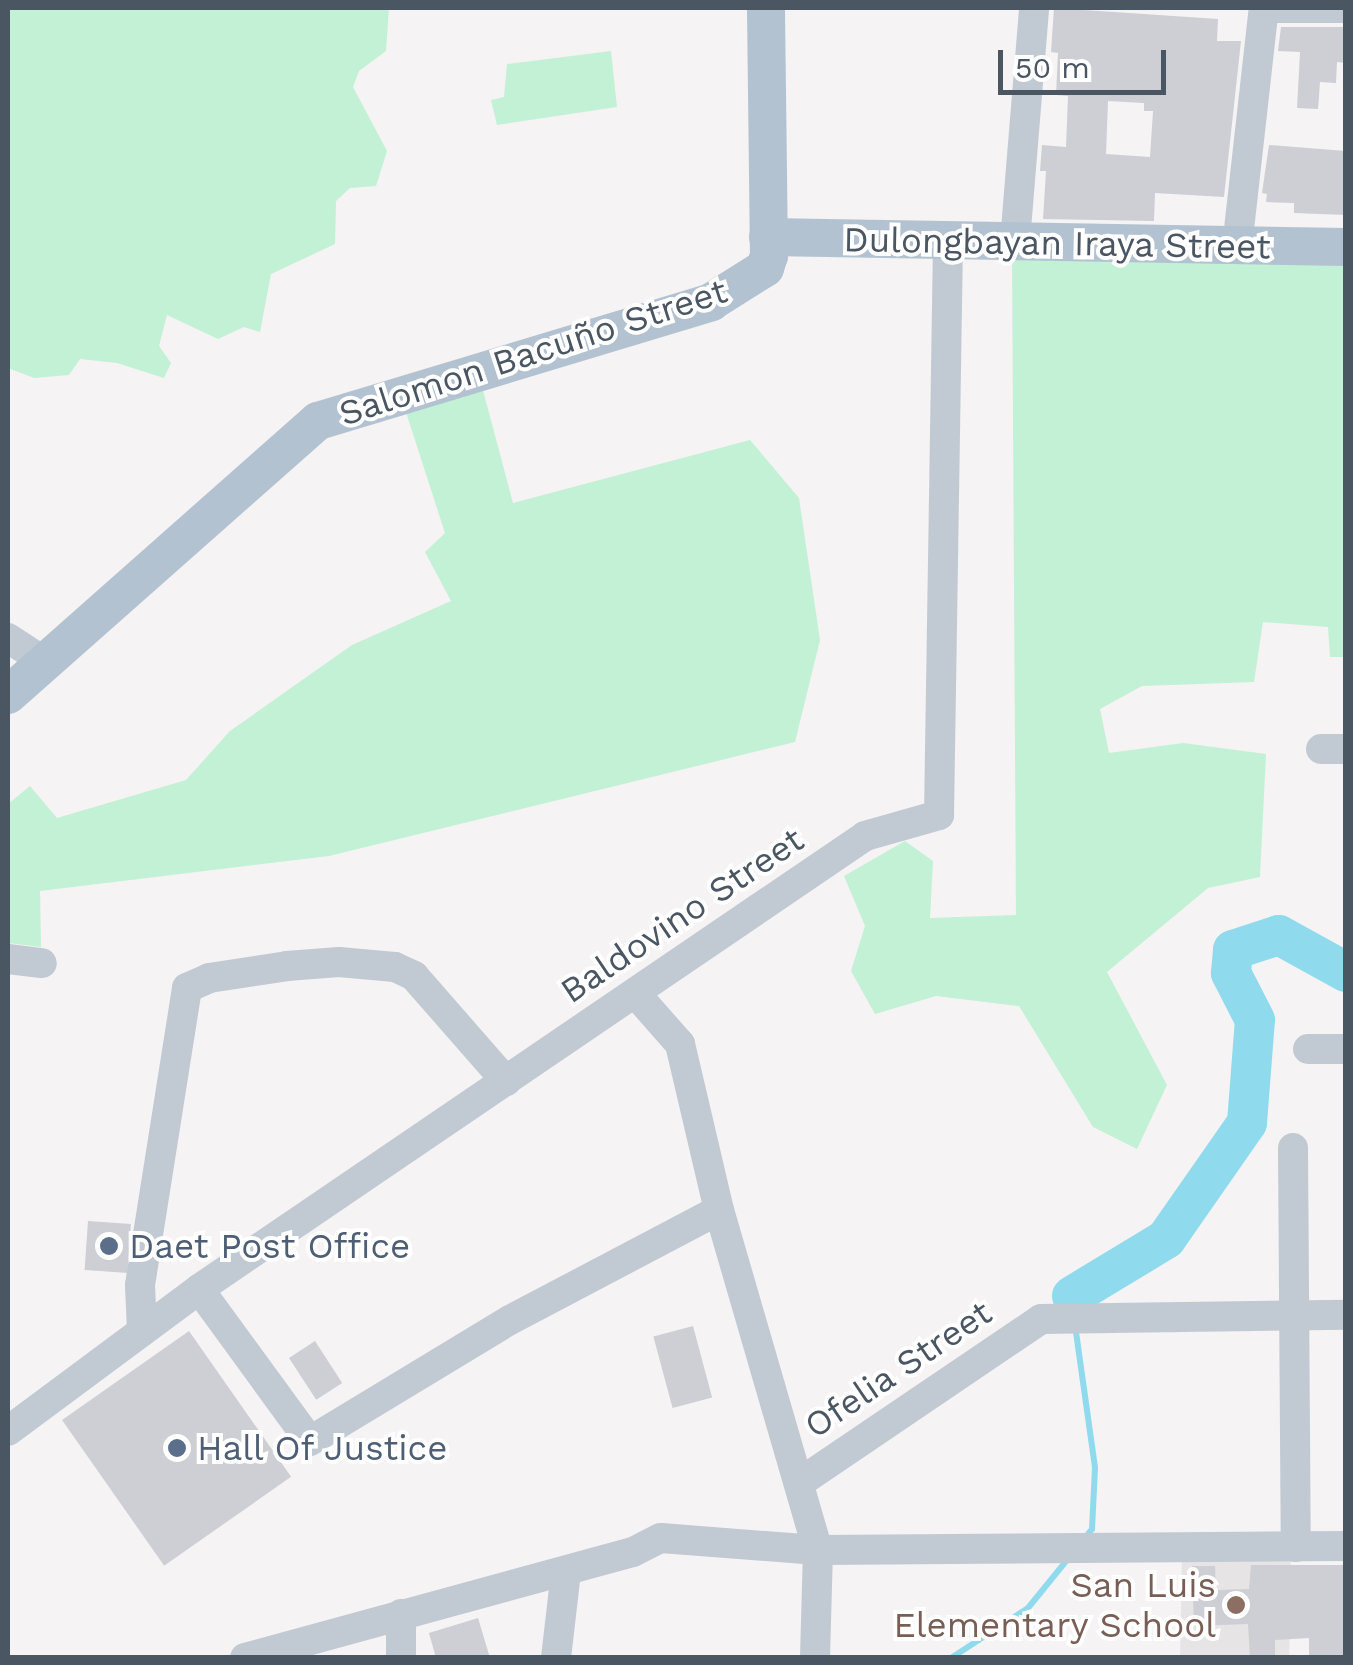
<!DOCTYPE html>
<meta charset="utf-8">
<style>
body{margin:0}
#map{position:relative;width:1353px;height:1665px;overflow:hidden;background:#f5f3f3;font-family:"Work Sans",sans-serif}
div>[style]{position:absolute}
.education>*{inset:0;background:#e6e4e5;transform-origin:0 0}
.green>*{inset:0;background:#c3f1d5}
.stream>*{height:6px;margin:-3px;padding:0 3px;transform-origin:3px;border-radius:3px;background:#90daee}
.river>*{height:40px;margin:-20px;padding:0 20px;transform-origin:20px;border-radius:20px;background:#90daee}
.building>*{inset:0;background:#cdcfd5;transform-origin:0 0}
.minor>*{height:30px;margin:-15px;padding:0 15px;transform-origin:15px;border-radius:15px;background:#c1cad2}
.major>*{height:38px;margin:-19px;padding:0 19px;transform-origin:19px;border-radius:19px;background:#b3c2d1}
.dots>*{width:28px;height:28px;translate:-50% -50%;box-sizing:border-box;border:5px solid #fff;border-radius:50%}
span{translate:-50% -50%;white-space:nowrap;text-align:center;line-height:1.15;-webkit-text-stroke:8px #fff;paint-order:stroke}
.street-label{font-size:35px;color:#4a5661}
.service-label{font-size:35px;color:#4e5e75}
.left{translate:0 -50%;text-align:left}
.education-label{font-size:35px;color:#785e54}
.right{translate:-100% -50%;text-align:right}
.frame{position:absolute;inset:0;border:10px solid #4a5661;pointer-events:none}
.scale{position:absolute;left:998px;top:50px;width:168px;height:45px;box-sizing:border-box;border:5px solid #4a5661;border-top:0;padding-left:12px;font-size:30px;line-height:35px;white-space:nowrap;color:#4a5661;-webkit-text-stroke:8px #fff;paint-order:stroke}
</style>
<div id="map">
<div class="education">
<div style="left:1182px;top:1550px;width:109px;height:108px;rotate:1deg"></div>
</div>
<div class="green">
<div style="clip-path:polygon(8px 8px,389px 8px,386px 51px,359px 71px,353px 87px,387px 151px,376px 186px,350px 188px,336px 201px,335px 244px,271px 274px,260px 332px,244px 327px,218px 339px,167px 315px,159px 346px,171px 363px,164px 378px,117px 363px,80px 359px,69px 375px,34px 378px,8px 368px)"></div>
<div style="clip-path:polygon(611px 51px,617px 107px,497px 125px,491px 100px,504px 97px,507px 64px)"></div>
<div style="clip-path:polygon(1012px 256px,1345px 259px,1345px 657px,1330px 657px,1328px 627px,1263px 622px,1254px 682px,1142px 686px,1100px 709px,1109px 753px,1183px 743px,1266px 754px,1260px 877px,1208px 888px,1107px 972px,1167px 1085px,1137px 1149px,1093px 1127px,1019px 1006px,936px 996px,875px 1014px,851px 971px,865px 926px,844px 876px,905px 841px,933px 861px,930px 918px,1016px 915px)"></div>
<div style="clip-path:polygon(480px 379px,513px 503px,750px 440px,799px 498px,820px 640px,795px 742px,329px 856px,40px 891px,41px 947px,8px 943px,8px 804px,30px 786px,57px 818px,186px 780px,230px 731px,352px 645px,451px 601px,425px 552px,445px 533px,402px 400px)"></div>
</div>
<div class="stream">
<div style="left:1075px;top:1325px;width:144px;rotate:82deg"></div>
<div style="left:1095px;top:1468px;width:61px;rotate:92.8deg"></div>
<div style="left:1092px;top:1529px;width:11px;rotate:128deg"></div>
<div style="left:951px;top:1658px;width:92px;rotate:-33deg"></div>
<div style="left:1028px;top:1608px;width:62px;rotate:-50.9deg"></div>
</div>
<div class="river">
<div style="left:1072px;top:1296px;width:110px;rotate:-31.2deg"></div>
<div style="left:1166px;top:1239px;width:141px;rotate:-55.1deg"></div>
<div style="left:1247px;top:1123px;width:103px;rotate:-85.6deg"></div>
<div style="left:1255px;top:1020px;width:53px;rotate:-117.1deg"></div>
<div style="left:1231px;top:973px;width:23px;rotate:-85deg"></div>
<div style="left:1233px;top:950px;width:48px;rotate:-18.1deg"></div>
<div style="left:1279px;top:935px;width:77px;rotate:28.9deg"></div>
</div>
<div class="building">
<div style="clip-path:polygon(evenodd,1054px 8px,1218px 19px,1217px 41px,1241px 41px,1224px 197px,1155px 193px,1154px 221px,1043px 219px,1046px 171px,1040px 171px,1042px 145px,1066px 147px,1068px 96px,1056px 95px,1058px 53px,1051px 52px,1054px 8px,1108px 101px,1144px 103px,1144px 111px,1153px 111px,1150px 157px,1106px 154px,1108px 101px)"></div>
<div style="clip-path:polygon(1281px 27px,1346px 27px,1346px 63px,1337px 62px,1336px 83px,1320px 82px,1318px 109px,1297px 108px,1300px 52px,1278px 51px)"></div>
<div style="clip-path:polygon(1269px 145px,1346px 151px,1346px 215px,1294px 213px,1294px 203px,1266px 202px,1267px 194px,1262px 193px)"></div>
<div style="left:88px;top:1221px;width:43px;height:49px;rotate:4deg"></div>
<div style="left:693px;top:1326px;width:74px;height:41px;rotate:75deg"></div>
<div style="left:189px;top:1331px;width:178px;height:155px;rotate:55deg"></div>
<div style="left:315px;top:1341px;width:50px;height:31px;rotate:57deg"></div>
<div style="clip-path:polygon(1251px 1565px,1346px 1565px,1346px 1658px,1309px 1658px,1309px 1638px,1275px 1640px,1275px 1658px,1250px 1658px,1248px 1624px,1194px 1626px,1192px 1566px,1215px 1566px,1216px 1590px,1249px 1589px)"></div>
<div style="clip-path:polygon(478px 1618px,490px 1658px,436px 1658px,429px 1633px)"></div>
</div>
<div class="minor">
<div style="left:1015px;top:241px;width:234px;rotate:-85.3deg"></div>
<div style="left:1237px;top:247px;width:241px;rotate:-83.6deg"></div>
<div style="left:1264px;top:8px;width:82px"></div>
<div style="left:8px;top:638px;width:44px;rotate:33deg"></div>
<div style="left:1321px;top:749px;width:25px"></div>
<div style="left:8px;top:959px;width:34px;rotate:7deg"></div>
<div style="left:635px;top:993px;width:68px;rotate:48.6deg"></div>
<div style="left:680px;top:1044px;width:171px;rotate:76.8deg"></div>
<div style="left:719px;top:1210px;width:354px;rotate:73.8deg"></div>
<div style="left:818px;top:1550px;width:108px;rotate:91.6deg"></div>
<div style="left:1308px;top:1049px;width:38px"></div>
<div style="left:1293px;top:1148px;width:399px;rotate:89.6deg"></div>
<div style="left:199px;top:1289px;width:188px;rotate:53.9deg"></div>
<div style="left:310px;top:1441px;width:234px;rotate:-31.2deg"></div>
<div style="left:510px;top:1320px;width:236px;rotate:-27.8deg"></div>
<div style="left:142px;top:1331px;width:46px;rotate:-92.5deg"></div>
<div style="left:140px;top:1285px;width:301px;rotate:-81deg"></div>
<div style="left:187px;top:988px;width:24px;rotate:-24deg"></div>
<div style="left:209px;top:978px;width:79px;rotate:-8.7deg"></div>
<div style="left:287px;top:966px;width:52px;rotate:-4.4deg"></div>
<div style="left:339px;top:962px;width:56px;rotate:5.1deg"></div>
<div style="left:395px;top:967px;width:21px;rotate:25deg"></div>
<div style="left:414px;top:976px;width:140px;rotate:48.8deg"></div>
<div style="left:8px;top:1431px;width:238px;rotate:-36.6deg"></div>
<div style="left:199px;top:1289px;width:805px;rotate:-34.22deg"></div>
<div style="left:865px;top:836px;width:77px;rotate:-15.8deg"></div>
<div style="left:939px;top:815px;width:575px;rotate:-89.1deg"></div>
<div style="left:799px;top:1483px;width:292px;rotate:-34.1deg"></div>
<div style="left:1041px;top:1319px;width:305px;rotate:-0.8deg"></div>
<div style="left:401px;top:1614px;width:44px;rotate:90deg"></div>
<div style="left:245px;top:1658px;width:402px;rotate:-15.3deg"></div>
<div style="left:633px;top:1552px;width:31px;rotate:-27deg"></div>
<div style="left:661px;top:1538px;width:157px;rotate:4.4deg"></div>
<div style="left:818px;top:1550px;width:528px;rotate:-0.43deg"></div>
<div style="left:556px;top:1658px;width:88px;rotate:-83.4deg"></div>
</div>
<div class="major">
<div style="left:768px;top:237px;width:578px;rotate:0.99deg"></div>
<div style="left:8px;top:695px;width:414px;rotate:-41.5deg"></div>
<div style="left:318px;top:421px;width:411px;rotate:-16.8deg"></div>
<div style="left:711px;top:302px;width:64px;rotate:-32.2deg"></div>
<div style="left:765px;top:268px;width:13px;rotate:-72deg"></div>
<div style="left:769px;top:256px;width:248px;rotate:-90.7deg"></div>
</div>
<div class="dots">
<div style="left:109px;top:1246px;background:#5c6f8a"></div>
<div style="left:177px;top:1448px;background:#5c6f8a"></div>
<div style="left:1236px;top:1605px;background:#8d6e63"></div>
</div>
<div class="street-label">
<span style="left:1057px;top:243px;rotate:1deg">Dulongbayan Iraya Street</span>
<span style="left:533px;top:352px;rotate:-18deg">Salomon Bacuño Street</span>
<span style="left:682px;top:915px;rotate:-34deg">Baldovino Street</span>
<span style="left:898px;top:1369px;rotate:-34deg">Ofelia Street</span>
</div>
<div class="service-label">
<span class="left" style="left:129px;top:1246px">Daet Post Office</span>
<span class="left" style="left:197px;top:1448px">Hall Of Justice</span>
</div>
<div class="education-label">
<span class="right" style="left:1216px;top:1605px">San Luis<br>Elementary School</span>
</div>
<div class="frame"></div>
<div class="scale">50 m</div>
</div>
